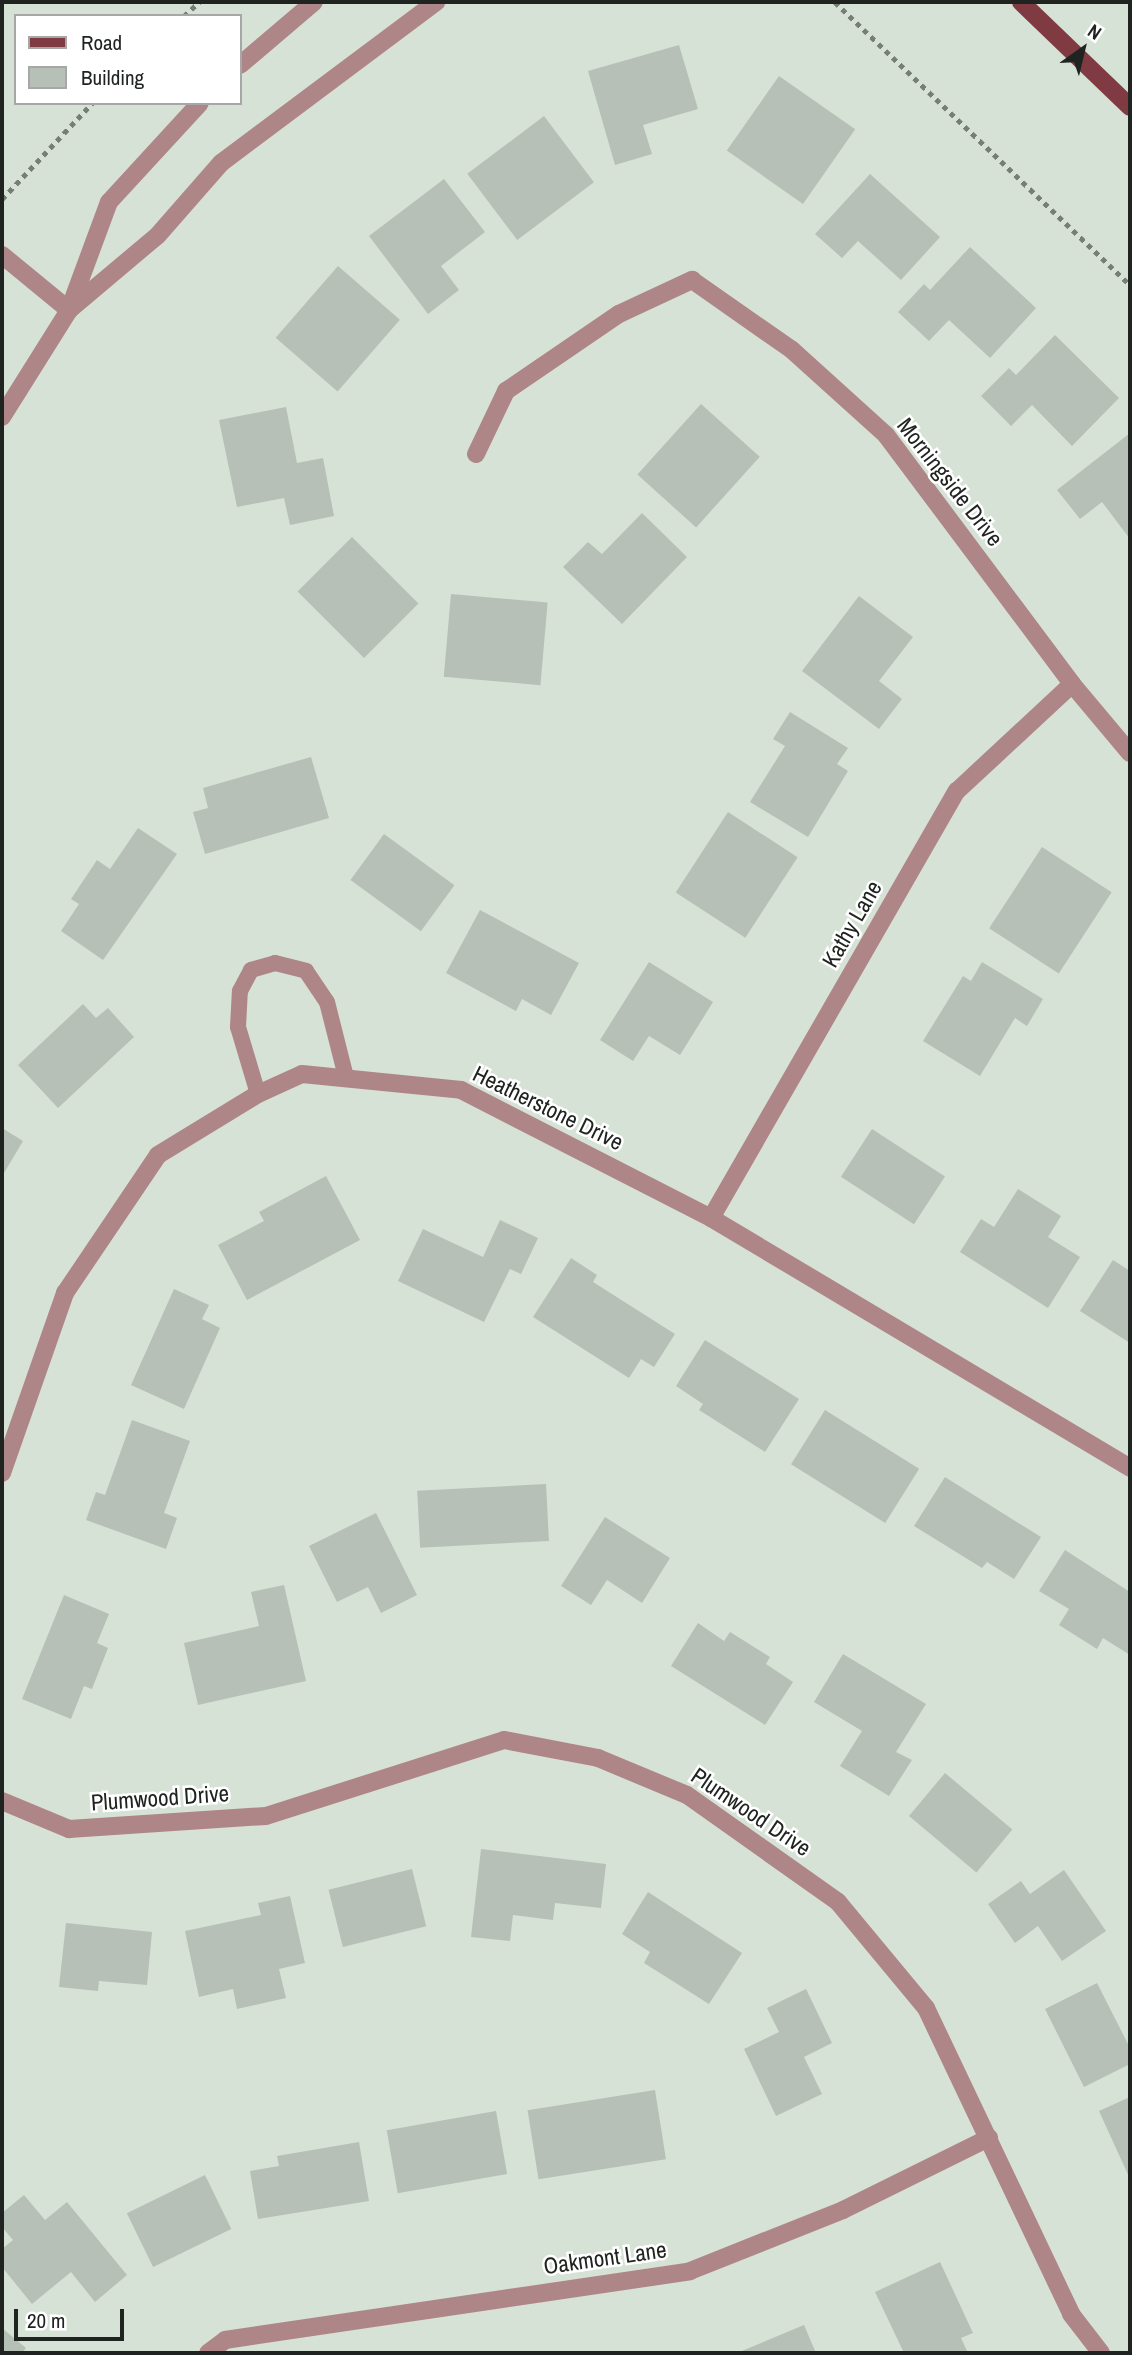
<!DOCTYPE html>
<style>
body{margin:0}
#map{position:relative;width:1132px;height:2355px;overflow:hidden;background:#d7e2d7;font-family:"Archivo Narrow",sans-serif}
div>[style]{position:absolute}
.building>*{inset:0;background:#b6c0b6;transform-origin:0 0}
.path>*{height:4.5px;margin-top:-2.25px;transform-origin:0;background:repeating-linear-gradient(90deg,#777e77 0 5px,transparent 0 10px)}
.service>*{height:16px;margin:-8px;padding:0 8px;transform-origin:8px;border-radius:8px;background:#af8688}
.minor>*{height:18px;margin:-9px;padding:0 9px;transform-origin:9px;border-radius:9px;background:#af8688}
.tertiary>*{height:18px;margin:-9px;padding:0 9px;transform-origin:9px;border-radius:9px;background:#af8688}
.primary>*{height:18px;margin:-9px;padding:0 9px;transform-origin:9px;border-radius:9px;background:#803b42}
span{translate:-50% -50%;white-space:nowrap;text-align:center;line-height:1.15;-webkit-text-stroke:5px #fff;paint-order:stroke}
.street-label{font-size:23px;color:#202421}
.frame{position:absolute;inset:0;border:4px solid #202421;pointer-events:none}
.legend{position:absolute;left:14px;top:14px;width:228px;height:91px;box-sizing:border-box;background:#fff;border:2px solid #a6a7a6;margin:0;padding:9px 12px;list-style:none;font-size:21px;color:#202421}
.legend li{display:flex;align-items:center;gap:14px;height:35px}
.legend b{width:35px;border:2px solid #a6a7a6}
.north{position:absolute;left:1048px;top:14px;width:70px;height:70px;-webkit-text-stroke:5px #fff;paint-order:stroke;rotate:34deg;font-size:19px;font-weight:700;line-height:28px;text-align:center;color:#202421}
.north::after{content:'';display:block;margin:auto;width:24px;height:32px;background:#202421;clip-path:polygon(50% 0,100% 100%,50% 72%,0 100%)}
.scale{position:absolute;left:14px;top:2309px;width:110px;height:32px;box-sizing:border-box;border:4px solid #202421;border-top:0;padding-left:9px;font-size:21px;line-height:24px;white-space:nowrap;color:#202421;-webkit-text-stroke:5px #fff;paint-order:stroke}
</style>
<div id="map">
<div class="building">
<div style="clip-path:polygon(679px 45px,698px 109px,643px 125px,652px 154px,615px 165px,588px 71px)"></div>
<div style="left:779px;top:76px;width:93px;height:91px;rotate:35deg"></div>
<div style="left:544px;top:116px;width:83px;height:96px;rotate:53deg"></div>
<div style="clip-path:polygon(870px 174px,940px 237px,901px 280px,858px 241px,842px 258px,815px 234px)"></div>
<div style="clip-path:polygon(444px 179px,485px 232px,441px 266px,459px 290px,428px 314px,369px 236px)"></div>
<div style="clip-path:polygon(970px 247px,1036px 308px,990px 358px,949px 320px,929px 341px,898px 312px,924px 284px,930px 290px)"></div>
<div style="left:338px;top:266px;width:82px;height:95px;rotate:41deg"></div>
<div style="clip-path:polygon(1055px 335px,1119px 398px,1072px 446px,1032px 405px,1011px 426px,981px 396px,1009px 368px,1016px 375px)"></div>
<div style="left:701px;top:404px;width:79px;height:95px;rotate:42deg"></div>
<div style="clip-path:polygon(286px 407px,297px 463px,323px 458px,334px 516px,290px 525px,284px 498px,237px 507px,219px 420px)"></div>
<div style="clip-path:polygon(1130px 433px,1130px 539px,1102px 502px,1080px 519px,1057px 490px)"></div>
<div style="clip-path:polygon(642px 513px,687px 557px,622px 624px,563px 567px,588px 542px,602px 554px)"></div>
<div style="left:352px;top:537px;width:94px;height:77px;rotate:45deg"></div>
<div style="left:451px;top:594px;width:97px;height:83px;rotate:5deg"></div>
<div style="clip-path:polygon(859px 596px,913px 637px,879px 681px,902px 699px,879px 729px,802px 671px)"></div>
<div style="clip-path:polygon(790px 712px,848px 748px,837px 764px,848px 771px,808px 837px,750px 802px,785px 746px,773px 739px)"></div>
<div style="clip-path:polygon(311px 757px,329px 818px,205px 854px,193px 812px,208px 808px,203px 788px)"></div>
<div style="left:728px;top:812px;width:83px;height:96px;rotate:33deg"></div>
<div style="clip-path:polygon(138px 828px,177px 854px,103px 960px,61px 931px,79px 904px,71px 899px,97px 860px,110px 869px)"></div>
<div style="left:384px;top:834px;width:87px;height:57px;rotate:36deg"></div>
<div style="left:1042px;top:847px;width:83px;height:97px;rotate:33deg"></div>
<div style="clip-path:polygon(480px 910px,579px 963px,551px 1015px,522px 999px,516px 1011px,446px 973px)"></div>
<div style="clip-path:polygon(649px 962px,713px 1002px,680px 1055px,649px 1036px,633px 1061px,600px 1040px)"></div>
<div style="clip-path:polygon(982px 962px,1043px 999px,1027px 1026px,1015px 1018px,980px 1076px,923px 1041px,963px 976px,971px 981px)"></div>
<div style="clip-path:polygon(83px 1004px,96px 1018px,108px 1008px,134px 1037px,58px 1108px,18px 1065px)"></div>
<div style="clip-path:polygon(2px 1128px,23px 1141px,4px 1173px,2px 1171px)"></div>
<div style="left:872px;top:1129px;width:87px;height:57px;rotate:33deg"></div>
<div style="clip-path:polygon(326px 1176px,360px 1240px,247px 1300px,218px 1245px,264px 1221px,259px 1212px)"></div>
<div style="clip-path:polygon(1018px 1189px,1061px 1216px,1048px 1237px,1080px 1257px,1048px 1308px,960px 1252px,981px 1219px,994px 1227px)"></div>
<div style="clip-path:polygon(500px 1220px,538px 1238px,521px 1274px,510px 1269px,484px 1322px,398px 1281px,423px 1229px,483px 1257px)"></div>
<div style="clip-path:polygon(571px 1258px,597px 1275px,593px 1282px,675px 1334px,654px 1367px,641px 1359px,629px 1378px,533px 1317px)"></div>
<div style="clip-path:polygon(1113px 1260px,1130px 1271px,1130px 1343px,1080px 1311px)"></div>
<div style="clip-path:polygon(174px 1289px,209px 1305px,202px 1319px,220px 1328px,184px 1409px,131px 1385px)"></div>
<div style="clip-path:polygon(705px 1340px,799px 1399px,765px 1452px,699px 1410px,703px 1404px,676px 1386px)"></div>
<div style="left:825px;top:1410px;width:111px;height:64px;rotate:32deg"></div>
<div style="clip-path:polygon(132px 1420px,190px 1441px,164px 1513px,177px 1518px,166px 1549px,86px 1520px,96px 1492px,105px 1495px)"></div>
<div style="clip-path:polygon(945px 1477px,1041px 1537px,1014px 1579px,987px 1562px,982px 1568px,914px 1526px)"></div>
<div style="left:546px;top:1484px;width:57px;height:129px;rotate:87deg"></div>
<div style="clip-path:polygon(376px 1513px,417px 1595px,381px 1613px,368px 1587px,337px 1602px,309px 1546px)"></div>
<div style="clip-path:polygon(605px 1517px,670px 1558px,642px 1603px,607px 1580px,591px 1605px,561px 1586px)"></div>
<div style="clip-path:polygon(1065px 1550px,1130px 1592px,1130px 1655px,1103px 1638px,1097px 1649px,1059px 1625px,1069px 1609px,1039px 1591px)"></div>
<div style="clip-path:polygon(284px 1585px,306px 1681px,198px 1705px,184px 1643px,259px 1626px,251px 1592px)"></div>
<div style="clip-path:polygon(64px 1595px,109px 1614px,97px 1643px,108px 1648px,92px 1689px,84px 1686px,71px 1719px,22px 1699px)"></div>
<div style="clip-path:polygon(698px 1623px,724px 1641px,730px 1632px,770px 1657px,766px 1664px,793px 1682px,765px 1725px,671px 1666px)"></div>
<div style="clip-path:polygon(843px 1654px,926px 1704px,896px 1752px,912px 1760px,889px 1796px,840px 1766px,862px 1731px,814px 1702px)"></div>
<div style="left:945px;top:1773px;width:88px;height:56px;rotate:40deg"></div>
<div style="clip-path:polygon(481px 1849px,606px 1864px,601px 1908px,555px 1903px,553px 1920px,513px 1915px,510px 1941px,471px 1937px)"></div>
<div style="left:412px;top:1869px;width:59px;height:86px;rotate:76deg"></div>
<div style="clip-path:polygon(1064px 1870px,1106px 1931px,1062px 1961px,1038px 1926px,1015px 1943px,988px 1904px,1021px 1881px,1030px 1894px)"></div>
<div style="clip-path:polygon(648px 1892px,742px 1953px,709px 2004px,644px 1963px,650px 1952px,622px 1934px)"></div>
<div style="clip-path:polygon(290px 1896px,305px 1963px,279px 1969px,286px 1998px,237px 2009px,233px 1989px,199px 1997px,185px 1931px,261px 1915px,258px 1903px)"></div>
<div style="clip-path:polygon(66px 1923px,152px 1932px,147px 1985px,99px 1981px,98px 1991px,59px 1987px)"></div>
<div style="clip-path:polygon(1097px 1983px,1130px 2048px,1130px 2064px,1084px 2087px,1045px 2009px)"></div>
<div style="clip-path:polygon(806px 1989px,832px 2043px,804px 2057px,822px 2094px,776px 2116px,744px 2049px,779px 2032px,767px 2008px)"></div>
<div style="left:655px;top:2090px;width:70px;height:129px;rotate:81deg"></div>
<div style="clip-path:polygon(1130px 2097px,1130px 2179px,1099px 2111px)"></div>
<div style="left:496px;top:2111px;width:64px;height:111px;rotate:80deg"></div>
<div style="clip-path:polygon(359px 2142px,369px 2201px,258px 2219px,250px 2171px,279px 2166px,277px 2156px)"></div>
<div style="left:205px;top:2175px;width:60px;height:87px;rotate:64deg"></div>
<div style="clip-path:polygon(24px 2195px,45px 2220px,67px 2202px,127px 2275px,95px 2302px,71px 2272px,32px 2304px,2px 2267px,2px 2249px,13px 2240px,2px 2227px,2px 2213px)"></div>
<div style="clip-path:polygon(940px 2262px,973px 2333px,961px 2338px,968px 2353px,904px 2353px,875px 2292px)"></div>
<div style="clip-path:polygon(804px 2325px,816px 2353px,737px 2353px)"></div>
<div style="clip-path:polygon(2px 2328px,26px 2348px,22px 2353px,2px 2353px)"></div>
</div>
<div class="path">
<div style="left:835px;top:2px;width:409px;rotate:43.8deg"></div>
<div style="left:184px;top:16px;width:21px;rotate:-43deg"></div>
<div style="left:2px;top:199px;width:132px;rotate:-46.8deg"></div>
</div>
<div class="service">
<div style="left:258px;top:1094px;width:70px;rotate:-106.6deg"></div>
<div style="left:238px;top:1027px;width:36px;rotate:-87deg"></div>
<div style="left:240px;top:991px;width:24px;rotate:-62deg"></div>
<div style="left:251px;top:970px;width:25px;rotate:-16deg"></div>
<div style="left:275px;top:963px;width:32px;rotate:14deg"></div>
<div style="left:306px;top:971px;width:37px;rotate:56deg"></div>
<div style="left:327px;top:1002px;width:77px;rotate:75.8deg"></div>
</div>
<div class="minor">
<div style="left:2px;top:255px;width:87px;rotate:39.4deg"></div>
<div style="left:476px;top:454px;width:70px;rotate:-64.5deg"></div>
<div style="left:506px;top:391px;width:137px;rotate:-34.3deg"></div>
<div style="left:619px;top:314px;width:81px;rotate:-25deg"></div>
<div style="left:692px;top:280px;width:122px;rotate:35deg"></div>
<div style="left:792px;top:350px;width:127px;rotate:42.1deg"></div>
<div style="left:886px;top:435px;width:311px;rotate:53.2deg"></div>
<div style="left:1072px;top:684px;width:90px;rotate:50deg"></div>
<div style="left:711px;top:1218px;width:493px;rotate:-60.1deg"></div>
<div style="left:957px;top:791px;width:157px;rotate:-42.9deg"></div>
<div style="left:2px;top:1473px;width:191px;rotate:-70.7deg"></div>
<div style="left:65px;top:1293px;width:166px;rotate:-56deg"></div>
<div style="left:158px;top:1155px;width:117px;rotate:-31.4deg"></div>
<div style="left:258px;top:1094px;width:48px;rotate:-24.4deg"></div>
<div style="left:302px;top:1074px;width:160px;rotate:5.7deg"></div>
<div style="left:461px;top:1090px;width:281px;rotate:27.1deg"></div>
<div style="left:711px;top:1218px;width:488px;rotate:30.8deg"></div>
<div style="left:2px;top:1801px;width:73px;rotate:22.7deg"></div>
<div style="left:69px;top:1829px;width:197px;rotate:-3.8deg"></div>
<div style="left:266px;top:1816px;width:250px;rotate:-17.7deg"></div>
<div style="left:504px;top:1740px;width:96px;rotate:10.8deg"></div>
<div style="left:598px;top:1758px;width:96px;rotate:22.6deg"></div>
<div style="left:687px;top:1795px;width:185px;rotate:35.3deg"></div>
<div style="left:838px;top:1902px;width:138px;rotate:50.3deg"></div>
<div style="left:926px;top:2008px;width:339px;rotate:64.6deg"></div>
<div style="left:1071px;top:2314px;width:49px;rotate:52.4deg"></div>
<div style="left:208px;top:2353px;width:21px;rotate:-37deg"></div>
<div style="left:225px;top:2340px;width:470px;rotate:-8.4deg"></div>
<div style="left:690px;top:2271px;width:165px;rotate:-21.7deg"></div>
<div style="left:843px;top:2210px;width:163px;rotate:-26.3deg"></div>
</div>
<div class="tertiary">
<div style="left:240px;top:65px;width:97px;rotate:-40.4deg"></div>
<div style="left:69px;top:310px;width:116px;rotate:-40.1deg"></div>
<div style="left:158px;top:235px;width:96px;rotate:-48.8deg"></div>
<div style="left:221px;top:163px;width:269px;rotate:-36.8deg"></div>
<div style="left:2px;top:417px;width:126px;rotate:-57.9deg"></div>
<div style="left:69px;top:310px;width:115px;rotate:-69.7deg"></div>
<div style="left:109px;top:202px;width:134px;rotate:-47.4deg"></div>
</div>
<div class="primary">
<div style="left:1021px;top:2px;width:151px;rotate:43.9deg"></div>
</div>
<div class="street-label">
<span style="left:950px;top:482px;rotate:52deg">Morningside Drive</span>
<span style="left:852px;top:924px;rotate:-60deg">Kathy Lane</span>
<span style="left:548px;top:1108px;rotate:26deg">Heatherstone Drive</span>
<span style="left:160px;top:1798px;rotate:-4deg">Plumwood Drive</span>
<span style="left:751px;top:1812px;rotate:34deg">Plumwood Drive</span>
<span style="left:605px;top:2258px;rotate:-8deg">Oakmont Lane</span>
</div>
<div class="frame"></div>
<ul class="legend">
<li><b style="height:9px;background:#803b42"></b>Road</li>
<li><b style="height:19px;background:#b6c0b6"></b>Building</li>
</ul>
<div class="north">N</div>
<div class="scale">20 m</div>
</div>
